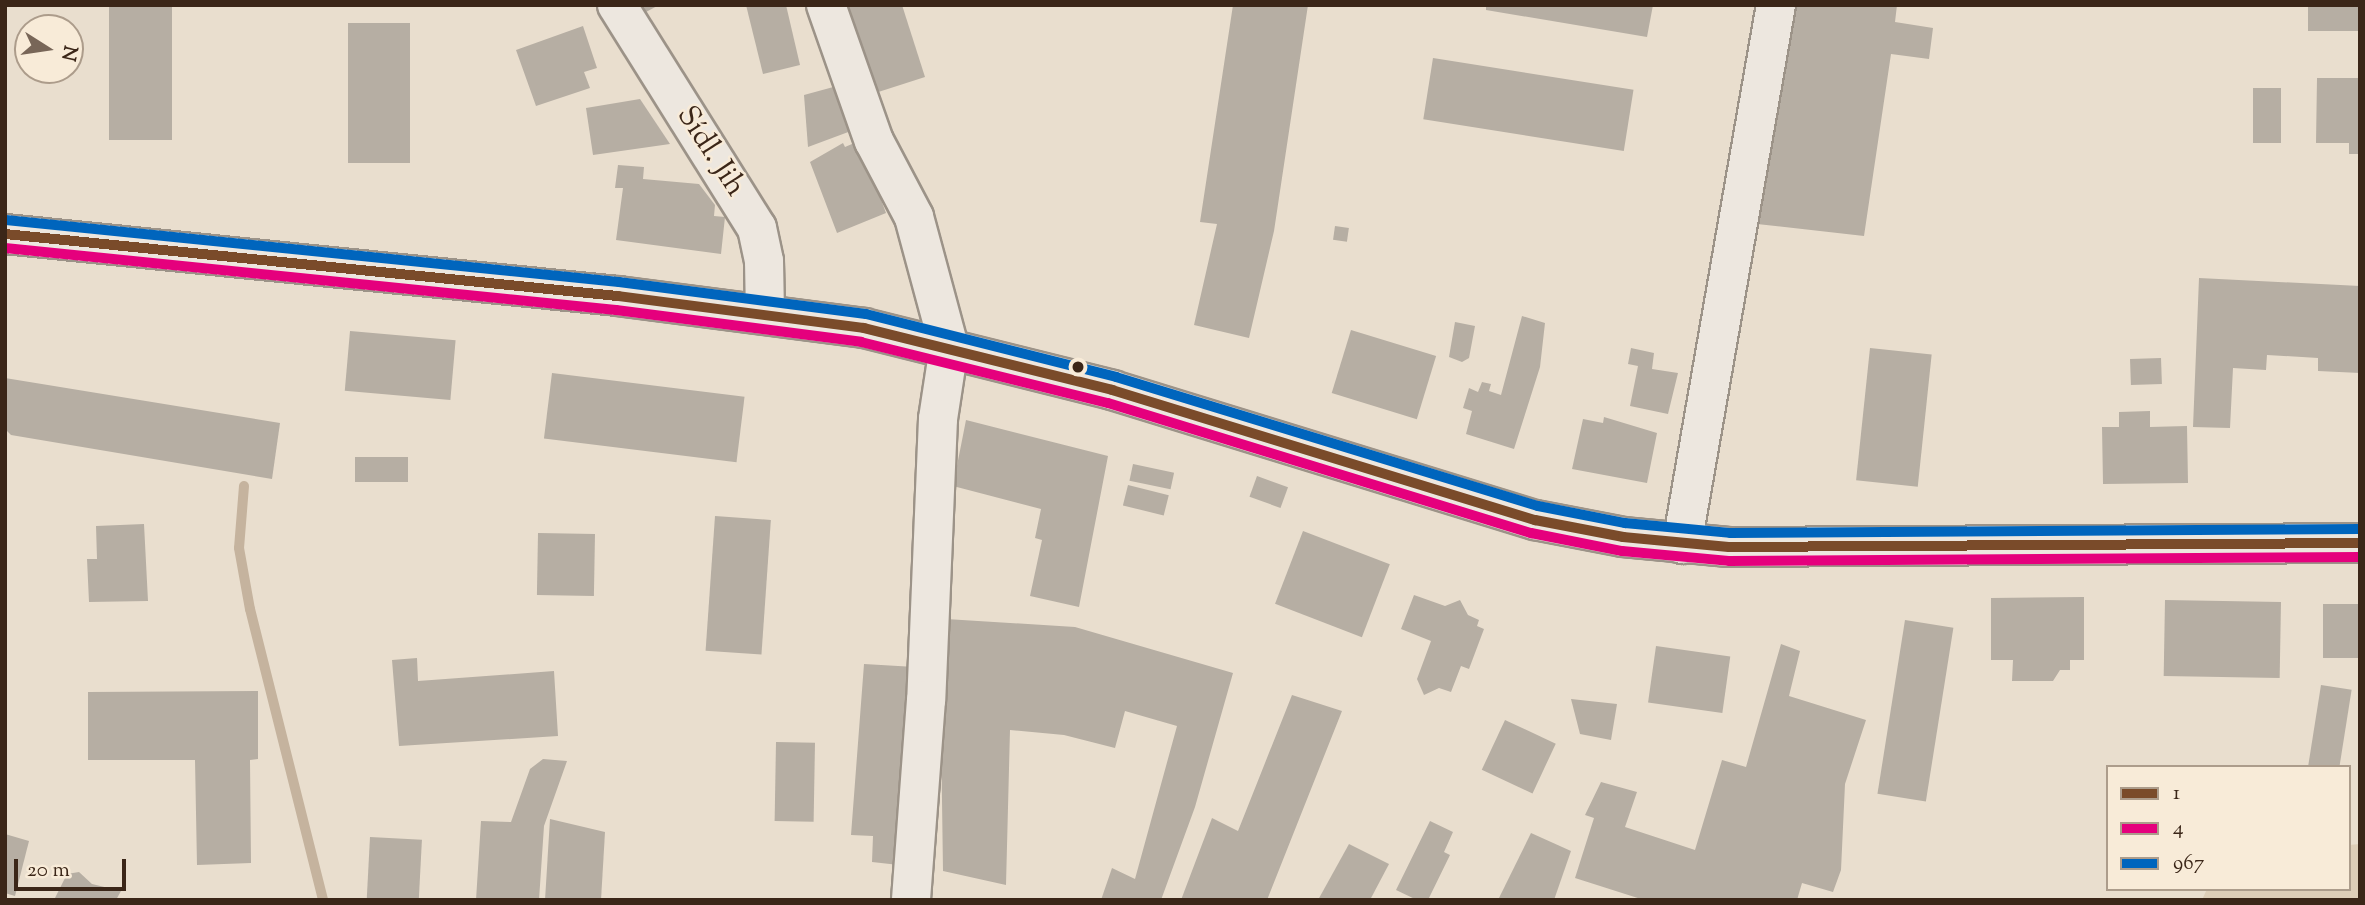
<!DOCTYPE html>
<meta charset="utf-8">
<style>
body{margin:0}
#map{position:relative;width:2365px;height:905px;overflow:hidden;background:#e9dece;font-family:"Sorts Mill Goudy",serif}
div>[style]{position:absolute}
.green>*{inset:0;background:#deceb8}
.stream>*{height:10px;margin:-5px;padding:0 5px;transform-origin:5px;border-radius:5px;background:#c5b39e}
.building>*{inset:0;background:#b6aea3;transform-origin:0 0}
.roads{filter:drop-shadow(2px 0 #9c9388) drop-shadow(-2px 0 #9c9388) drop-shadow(0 2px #9c9388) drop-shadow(0 -2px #9c9388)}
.minor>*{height:38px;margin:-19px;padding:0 19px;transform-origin:19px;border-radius:19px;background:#ede7df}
.bus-1>*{height:10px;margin:-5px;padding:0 5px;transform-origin:5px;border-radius:5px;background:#7a4b2a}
.bus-2>*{height:10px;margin:-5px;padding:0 5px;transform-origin:5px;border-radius:5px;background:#e5007d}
.bus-3>*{height:10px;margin:-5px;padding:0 5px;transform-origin:5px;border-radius:5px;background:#0065bd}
.dots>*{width:19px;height:19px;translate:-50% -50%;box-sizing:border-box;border:4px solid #f8ebd8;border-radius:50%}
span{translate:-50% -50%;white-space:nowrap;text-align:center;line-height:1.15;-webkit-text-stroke:5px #f8ebd8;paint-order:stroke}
.street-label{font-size:30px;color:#3b2618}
.frame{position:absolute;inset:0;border:7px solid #3b2618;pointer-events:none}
.legend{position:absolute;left:2106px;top:765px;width:245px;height:126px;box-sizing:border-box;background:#f8ebd8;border:2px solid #ac9c8b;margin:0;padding:9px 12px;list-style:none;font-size:21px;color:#3b2618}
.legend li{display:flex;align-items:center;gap:14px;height:35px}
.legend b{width:35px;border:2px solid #ac9c8b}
.north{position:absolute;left:14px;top:14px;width:70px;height:70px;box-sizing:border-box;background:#f8ebd8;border:2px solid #ac9c8b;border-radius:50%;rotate:102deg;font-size:19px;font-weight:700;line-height:28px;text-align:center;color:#3b2618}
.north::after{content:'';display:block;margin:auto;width:24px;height:32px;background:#786658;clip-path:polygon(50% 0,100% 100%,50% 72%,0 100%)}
.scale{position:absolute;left:14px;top:859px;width:112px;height:32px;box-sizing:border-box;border:4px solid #3b2618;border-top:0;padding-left:9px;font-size:21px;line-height:24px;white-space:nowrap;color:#3b2618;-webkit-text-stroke:5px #f8ebd8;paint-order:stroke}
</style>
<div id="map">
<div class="green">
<div style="clip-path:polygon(2360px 844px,2360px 900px,2202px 900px,2207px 889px,2349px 889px,2349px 845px)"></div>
</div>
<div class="stream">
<div style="left:244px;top:486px;width:62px;rotate:94.6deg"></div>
<div style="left:239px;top:548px;width:62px;rotate:79.8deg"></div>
<div style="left:250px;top:609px;width:300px;rotate:75.9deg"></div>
</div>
<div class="building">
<div style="left:109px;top:5px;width:63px;height:135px"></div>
<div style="clip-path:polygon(643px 5px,659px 5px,646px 12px)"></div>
<div style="clip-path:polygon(746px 5px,786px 5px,800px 65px,763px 74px)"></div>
<div style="clip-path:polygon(841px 5px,902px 5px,925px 77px,869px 95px)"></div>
<div style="clip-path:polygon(1233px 5px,1308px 5px,1274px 231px,1249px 338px,1194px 325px,1217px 224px,1200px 222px)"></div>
<div style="clip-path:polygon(1486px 5px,1653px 5px,1647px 37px,1486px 10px)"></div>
<div style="clip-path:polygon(1788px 5px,1897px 5px,1895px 22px,1933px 28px,1929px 59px,1891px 54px,1864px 236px,1757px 224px)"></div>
<div style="left:2308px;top:5px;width:52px;height:26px"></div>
<div style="left:348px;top:23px;width:62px;height:140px"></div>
<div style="clip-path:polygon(583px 26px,597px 68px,584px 72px,590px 88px,536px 106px,516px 50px)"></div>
<div style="left:1433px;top:58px;width:203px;height:62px;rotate:9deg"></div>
<div style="clip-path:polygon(2317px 78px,2360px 78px,2360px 154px,2349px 154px,2349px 143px,2316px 143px)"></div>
<div style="clip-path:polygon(837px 86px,851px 131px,808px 147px,804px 95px)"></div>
<div style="left:2253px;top:88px;width:28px;height:55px"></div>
<div style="clip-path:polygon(640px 99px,670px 144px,593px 155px,586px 108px)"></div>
<div style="clip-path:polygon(859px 141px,886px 213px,837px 233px,810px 162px,843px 143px,845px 147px)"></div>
<div style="clip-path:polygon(618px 165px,644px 167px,643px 179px,699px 184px,715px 205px,714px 216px,725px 217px,721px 254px,616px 240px,623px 188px,615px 188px)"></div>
<div style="left:1335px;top:226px;width:14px;height:14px;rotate:8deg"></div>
<div style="clip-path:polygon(2199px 278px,2360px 286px,2360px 373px,2318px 371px,2318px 358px,2267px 355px,2266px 370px,2233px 368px,2230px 428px,2193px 427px)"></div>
<div style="clip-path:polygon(1522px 316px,1545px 323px,1540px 367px,1514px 449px,1466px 434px,1472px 411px,1463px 408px,1469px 388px,1478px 392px,1482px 382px,1491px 384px,1489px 391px,1501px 395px)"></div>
<div style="clip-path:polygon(1455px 322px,1475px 326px,1469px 358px,1462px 362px,1449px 357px)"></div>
<div style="left:1351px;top:330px;width:89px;height:66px;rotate:17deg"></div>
<div style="left:350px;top:331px;width:106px;height:60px;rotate:5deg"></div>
<div style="clip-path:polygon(1631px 348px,1654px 353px,1652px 369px,1678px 373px,1668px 414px,1630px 406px,1638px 366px,1628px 364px)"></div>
<div style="left:1870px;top:348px;width:62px;height:133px;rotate:6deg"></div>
<div style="left:2161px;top:358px;width:26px;height:31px;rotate:88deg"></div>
<div style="left:552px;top:373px;width:194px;height:66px;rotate:7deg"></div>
<div style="clip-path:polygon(5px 378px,280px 423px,272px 479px,11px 435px,5px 429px)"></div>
<div style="clip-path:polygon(2150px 411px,2150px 427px,2187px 426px,2188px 483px,2103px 484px,2102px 427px,2119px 427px,2119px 412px)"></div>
<div style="clip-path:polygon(1604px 417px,1657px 433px,1647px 483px,1572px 469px,1583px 419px,1603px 423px)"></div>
<div style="clip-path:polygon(966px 420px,1108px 456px,1079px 607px,1030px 596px,1042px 540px,1035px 538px,1041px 509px,953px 486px)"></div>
<div style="left:355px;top:457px;width:53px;height:25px"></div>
<div style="left:1133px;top:464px;width:42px;height:17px;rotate:12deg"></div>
<div style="left:1257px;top:476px;width:33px;height:22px;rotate:20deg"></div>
<div style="left:1128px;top:485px;width:42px;height:21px;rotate:14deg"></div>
<div style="left:715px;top:516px;width:56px;height:135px;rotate:4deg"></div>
<div style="clip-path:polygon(144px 524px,148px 601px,89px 602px,87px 559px,97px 559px,96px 526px)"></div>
<div style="left:1303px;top:531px;width:93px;height:78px;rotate:21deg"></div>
<div style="left:538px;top:533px;width:57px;height:62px;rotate:1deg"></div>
<div style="clip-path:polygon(1414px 595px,1445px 606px,1460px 600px,1468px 615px,1479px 620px,1477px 626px,1484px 629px,1469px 669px,1461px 666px,1451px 692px,1439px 688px,1424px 695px,1417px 679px,1431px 641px,1401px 629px)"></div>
<div style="clip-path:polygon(2084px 597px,2084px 660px,2070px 660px,2070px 670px,2060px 670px,2053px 681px,2012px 681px,2013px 660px,1991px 660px,1991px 598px)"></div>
<div style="left:2165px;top:600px;width:116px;height:76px;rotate:1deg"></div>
<div style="left:2323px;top:604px;width:37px;height:54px"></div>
<div style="clip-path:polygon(946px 619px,1075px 627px,1233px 673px,1195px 807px,1161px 900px,1101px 900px,1112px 868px,1135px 879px,1177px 726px,1125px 711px,1115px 748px,1064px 735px,1010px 730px,1006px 885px,943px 871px,941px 729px)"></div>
<div style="left:1905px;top:620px;width:49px;height:176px;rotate:9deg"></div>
<div style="clip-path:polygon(1781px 644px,1800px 651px,1789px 696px,1866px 720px,1845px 784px,1841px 870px,1833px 892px,1802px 883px,1797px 900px,1644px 900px,1575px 878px,1594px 818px,1585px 815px,1601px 782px,1637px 792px,1625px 827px,1695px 850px,1722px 760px,1746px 767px)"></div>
<div style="left:1656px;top:646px;width:75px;height:57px;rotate:8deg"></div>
<div style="clip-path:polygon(417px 658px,418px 681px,554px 671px,558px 736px,399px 746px,392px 660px)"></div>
<div style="clip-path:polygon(864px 664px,915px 667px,899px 865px,872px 862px,873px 836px,851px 835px)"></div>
<div style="left:2321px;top:685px;width:31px;height:83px;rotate:9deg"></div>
<div style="clip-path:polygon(258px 691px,258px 759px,250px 760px,251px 863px,197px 865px,195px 760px,88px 760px,88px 692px)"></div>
<div style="clip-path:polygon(1292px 695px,1342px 711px,1267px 900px,1181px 900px,1212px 818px,1238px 831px)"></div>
<div style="clip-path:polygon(1571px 699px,1617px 704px,1611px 740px,1580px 734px)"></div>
<div style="left:1505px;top:720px;width:56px;height:55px;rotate:25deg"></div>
<div style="left:776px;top:742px;width:39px;height:79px;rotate:1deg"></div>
<div style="clip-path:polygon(543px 759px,567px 761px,544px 826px,539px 900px,476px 900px,481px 821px,511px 822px,530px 769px)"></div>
<div style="clip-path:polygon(550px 819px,605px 832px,601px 900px,545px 900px)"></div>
<div style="clip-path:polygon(1430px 821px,1453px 832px,1444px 852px,1450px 855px,1428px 900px,1417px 900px,1396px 890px)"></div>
<div style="clip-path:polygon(1531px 833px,1571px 851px,1554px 900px,1498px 900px)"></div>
<div style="clip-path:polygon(5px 834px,29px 841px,15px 896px,5px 893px)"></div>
<div style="left:370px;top:837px;width:52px;height:63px;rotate:3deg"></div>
<div style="clip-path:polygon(1349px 844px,1389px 864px,1370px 900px,1318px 900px)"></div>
<div style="clip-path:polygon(79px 872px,92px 884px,121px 891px,116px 900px,54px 900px,67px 874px)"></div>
</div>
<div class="roads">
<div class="minor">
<div style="left:617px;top:5px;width:263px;rotate:57.9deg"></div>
<div style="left:757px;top:228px;width:34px;rotate:78deg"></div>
<div style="left:764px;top:261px;width:51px;rotate:88.9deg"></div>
<div style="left:826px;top:5px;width:144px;rotate:70.6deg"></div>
<div style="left:874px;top:141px;width:86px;rotate:62.2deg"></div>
<div style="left:914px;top:217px;width:135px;rotate:74.9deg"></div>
<div style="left:949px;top:347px;width:73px;rotate:98.7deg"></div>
<div style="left:938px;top:419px;width:281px;rotate:92.4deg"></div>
<div style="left:926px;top:700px;width:201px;rotate:94.3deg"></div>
<div style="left:5px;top:234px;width:616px;rotate:5.78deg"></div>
<div style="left:618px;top:296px;width:248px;rotate:7.4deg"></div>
<div style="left:864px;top:328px;width:256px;rotate:14deg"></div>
<div style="left:1112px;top:390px;width:443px;rotate:17.1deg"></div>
<div style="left:1535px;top:520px;width:90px;rotate:10.9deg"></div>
<div style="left:1623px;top:537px;width:106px;rotate:5.4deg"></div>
<div style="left:1729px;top:547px;width:631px;rotate:-0.36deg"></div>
<div style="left:1682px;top:544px;width:547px;rotate:-80.11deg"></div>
</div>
</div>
<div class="bus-1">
<div style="left:5px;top:234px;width:616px;rotate:5.78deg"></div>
<div style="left:618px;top:296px;width:248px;rotate:7.4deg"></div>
<div style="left:864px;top:328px;width:256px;rotate:14deg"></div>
<div style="left:1112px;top:390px;width:443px;rotate:17.1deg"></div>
<div style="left:1535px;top:520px;width:90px;rotate:10.9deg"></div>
<div style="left:1623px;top:537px;width:106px;rotate:5.4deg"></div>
<div style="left:1729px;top:547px;width:631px;rotate:-0.36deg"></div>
</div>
<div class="bus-2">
<div style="left:5px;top:248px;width:614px;rotate:5.79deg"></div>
<div style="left:616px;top:310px;width:247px;rotate:7.4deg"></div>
<div style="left:861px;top:342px;width:254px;rotate:13.9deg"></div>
<div style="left:1108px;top:403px;width:443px;rotate:17.1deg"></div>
<div style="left:1531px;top:533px;width:93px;rotate:11.2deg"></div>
<div style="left:1622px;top:551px;width:107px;rotate:5.3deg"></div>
<div style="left:1729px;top:561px;width:631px;rotate:-0.36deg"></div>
</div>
<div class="bus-3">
<div style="left:6px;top:220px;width:616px;rotate:5.78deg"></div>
<div style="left:619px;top:282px;width:249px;rotate:7.4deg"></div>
<div style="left:866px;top:314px;width:258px;rotate:14.1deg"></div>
<div style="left:1116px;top:377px;width:441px;rotate:17deg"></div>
<div style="left:1538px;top:506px;width:89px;rotate:11.1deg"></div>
<div style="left:1625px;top:523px;width:105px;rotate:5.4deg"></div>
<div style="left:1730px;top:533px;width:630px;rotate:-0.36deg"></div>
</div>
<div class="dots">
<div style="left:1078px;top:367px;background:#3b2618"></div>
</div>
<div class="street-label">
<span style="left:710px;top:152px;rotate:57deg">Sídl. Jih</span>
</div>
<div class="frame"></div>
<ul class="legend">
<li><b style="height:9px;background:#7a4b2a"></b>1</li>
<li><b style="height:9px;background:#e5007d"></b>4</li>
<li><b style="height:9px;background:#0065bd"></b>967</li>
</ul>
<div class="north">N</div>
<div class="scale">20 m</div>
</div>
